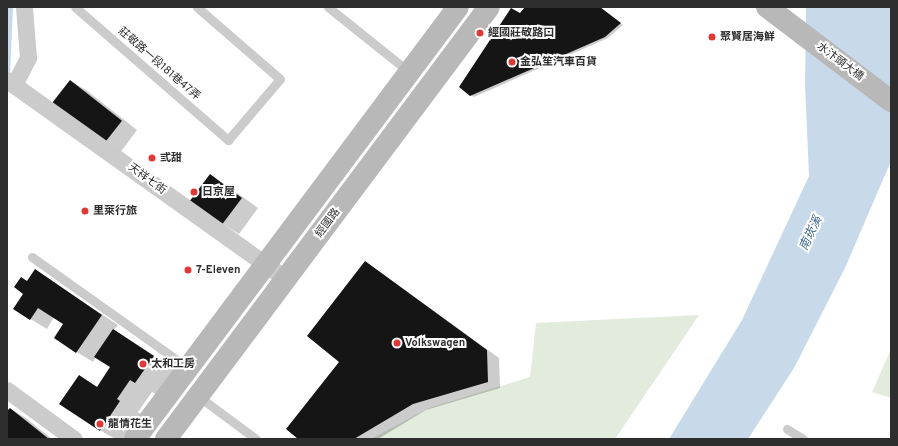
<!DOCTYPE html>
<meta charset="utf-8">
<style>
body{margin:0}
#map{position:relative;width:898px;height:446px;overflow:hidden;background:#fff;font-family:Overpass,"Noto Sans TC",sans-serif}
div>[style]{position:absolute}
.green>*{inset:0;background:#e2ebdc}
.water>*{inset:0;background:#c8daea}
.shadow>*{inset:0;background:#0003}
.stream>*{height:4.5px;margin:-2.25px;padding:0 2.25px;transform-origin:2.25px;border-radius:2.25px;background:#c8daea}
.building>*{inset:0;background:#151515;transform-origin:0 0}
.lane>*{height:9px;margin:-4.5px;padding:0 4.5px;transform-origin:4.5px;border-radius:4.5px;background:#cbcbcb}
.street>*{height:17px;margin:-8.5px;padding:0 8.5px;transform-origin:8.5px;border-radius:8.5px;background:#cbcbcb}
.secondary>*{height:22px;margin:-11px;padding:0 11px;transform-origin:11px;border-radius:11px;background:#b8b8b8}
.dots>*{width:11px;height:11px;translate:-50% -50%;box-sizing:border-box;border:2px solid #fff;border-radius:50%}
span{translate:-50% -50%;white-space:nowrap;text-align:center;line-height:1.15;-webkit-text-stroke:4px #fff;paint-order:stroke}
.poi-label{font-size:11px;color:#2e2e2e;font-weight:700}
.left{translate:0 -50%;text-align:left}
.street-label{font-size:11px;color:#2e2e2e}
.water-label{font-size:12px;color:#3f678d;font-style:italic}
.frame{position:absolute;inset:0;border:8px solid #2e2e2e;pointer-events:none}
</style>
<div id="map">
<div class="green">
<div style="clip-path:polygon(699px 315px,615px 439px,371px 439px,429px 408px,530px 377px,536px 323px)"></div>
<div style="clip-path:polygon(891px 349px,891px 398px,872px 392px)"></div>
</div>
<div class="water">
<div style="clip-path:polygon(806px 7px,891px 7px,891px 161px,845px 268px,794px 368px,748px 439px,669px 439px,742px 320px,809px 176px,805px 85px)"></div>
</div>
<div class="shadow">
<div style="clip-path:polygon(526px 7px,599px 7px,623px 25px,608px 38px,474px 97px,471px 95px)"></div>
<div style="clip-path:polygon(70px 81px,86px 90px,137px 130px,120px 153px,104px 143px)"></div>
<div style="clip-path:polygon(210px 176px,226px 185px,258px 208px,239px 234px,223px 224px)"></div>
<div style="clip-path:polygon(366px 262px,499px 358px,500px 388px,426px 410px,378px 439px,300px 439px,341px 361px)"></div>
<div style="clip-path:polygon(35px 270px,118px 325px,114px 330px,175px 369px,158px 395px,152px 392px,138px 412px,141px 414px,125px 439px,115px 439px,100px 430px,79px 376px,98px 387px,111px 367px,96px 357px,93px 362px,77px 352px,64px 324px,54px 317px,47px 329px,14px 309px,24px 294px,27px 282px)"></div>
<div style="clip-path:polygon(10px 409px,26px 418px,52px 439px,7px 439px,7px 412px)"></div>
</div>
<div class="stream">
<div style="left:7px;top:74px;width:67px;rotate:-87.4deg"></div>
</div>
<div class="building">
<div style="clip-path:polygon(525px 7px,600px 7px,621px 23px,605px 37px,470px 96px,459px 87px,511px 8px,520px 13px)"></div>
<div style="left:70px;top:80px;width:66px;height:31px;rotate:38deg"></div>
<div style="left:210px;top:174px;width:40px;height:34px;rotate:37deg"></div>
<div style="clip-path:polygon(365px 261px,487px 350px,488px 382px,413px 404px,354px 439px,298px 439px,286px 429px,339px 362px,307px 336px)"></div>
<div style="clip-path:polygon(35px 269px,102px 315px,76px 353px,54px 338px,63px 324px,38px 308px,30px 320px,13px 309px,23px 294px,14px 287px,21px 277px,27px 281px)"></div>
<div style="clip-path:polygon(113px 329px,154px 356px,135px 383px,130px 380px,117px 399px,120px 401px,100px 431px,59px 404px,79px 375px,97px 387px,110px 367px,94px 357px)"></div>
<div style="clip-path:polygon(10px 408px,49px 439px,7px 439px,7px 411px)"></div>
</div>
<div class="lane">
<div style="left:75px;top:7px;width:203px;rotate:41deg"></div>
<div style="left:228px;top:140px;width:80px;rotate:-49.6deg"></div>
<div style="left:280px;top:79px;width:110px;rotate:-139.1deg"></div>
<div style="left:328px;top:7px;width:104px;rotate:38.7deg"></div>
<div style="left:32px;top:257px;width:191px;rotate:35.4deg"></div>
<div style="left:198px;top:396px;width:72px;rotate:36.6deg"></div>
<div style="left:787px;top:429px;width:19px;rotate:32deg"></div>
</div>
<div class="street">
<div style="left:7px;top:80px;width:343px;rotate:35.5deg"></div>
<div style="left:14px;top:85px;width:30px;rotate:-63deg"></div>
<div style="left:28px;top:58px;width:51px;rotate:-94.5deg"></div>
<div style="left:7px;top:390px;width:83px;rotate:36.2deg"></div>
</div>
<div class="secondary">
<div style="left:767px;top:7px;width:156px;rotate:37.2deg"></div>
<div style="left:135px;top:439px;width:539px;rotate:-53.22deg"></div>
<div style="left:166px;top:439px;width:539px;rotate:-53.22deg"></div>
</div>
<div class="dots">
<div style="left:480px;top:33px;background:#df3835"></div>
<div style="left:712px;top:37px;background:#df3835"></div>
<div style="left:512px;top:62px;background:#df3835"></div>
<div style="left:152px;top:158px;background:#df3835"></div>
<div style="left:194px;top:192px;background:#df3835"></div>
<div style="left:85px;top:211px;background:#df3835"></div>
<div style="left:188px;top:270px;background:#df3835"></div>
<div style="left:397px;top:343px;background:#df3835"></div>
<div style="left:143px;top:364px;background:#df3835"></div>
<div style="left:100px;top:424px;background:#df3835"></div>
</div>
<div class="poi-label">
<span class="left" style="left:488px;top:33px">經國莊敬路口</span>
<span class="left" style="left:720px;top:37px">聚賢居海鮮</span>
<span class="left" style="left:520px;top:62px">金弘笙汽車百貨</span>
<span class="left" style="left:160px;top:158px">弎甜</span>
<span class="left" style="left:202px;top:192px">日京屋</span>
<span class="left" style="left:93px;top:211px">里萊行旅</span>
<span class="left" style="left:196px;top:270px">7-Eleven</span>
<span class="left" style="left:405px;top:343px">Volkswagen</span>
<span class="left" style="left:151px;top:364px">太和工房</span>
<span class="left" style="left:108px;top:424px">龍情花生</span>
</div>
<div class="street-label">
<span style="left:840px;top:62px;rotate:37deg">水汴頭大橋</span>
<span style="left:159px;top:64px;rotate:41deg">莊敬路一段181巷47弄</span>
<span style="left:147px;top:179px;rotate:36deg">天祥七街</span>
<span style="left:328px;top:223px;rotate:-53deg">經國路</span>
</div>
<div class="water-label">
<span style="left:812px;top:234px;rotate:-65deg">南崁溪</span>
</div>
<div class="frame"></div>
</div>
